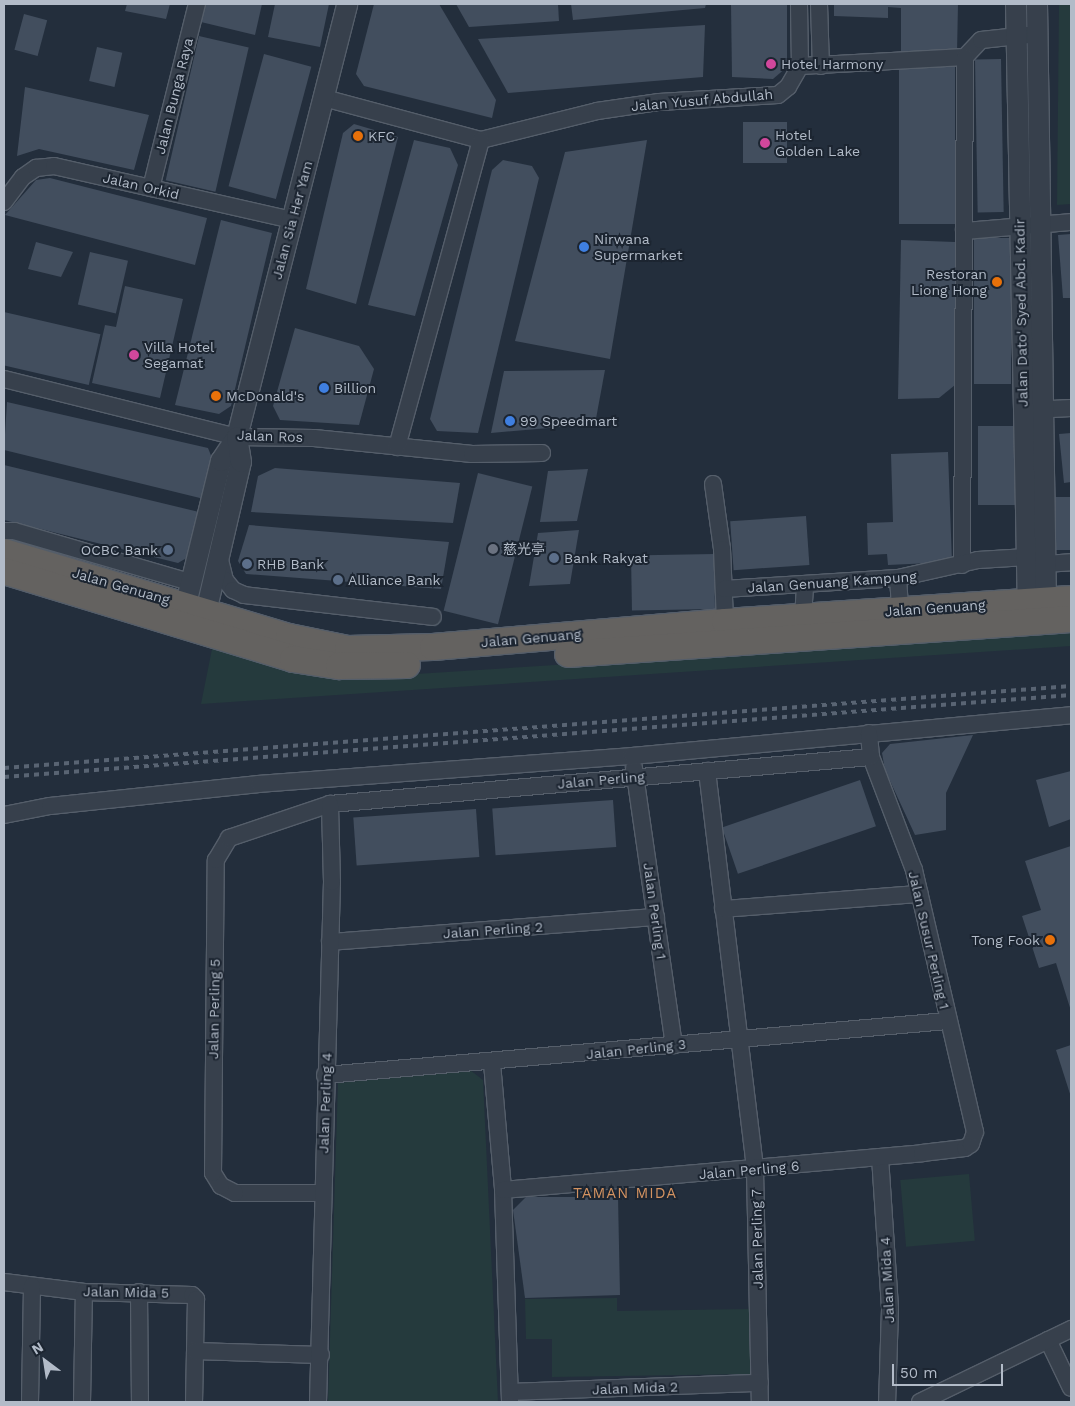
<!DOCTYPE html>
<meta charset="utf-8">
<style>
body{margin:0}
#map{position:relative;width:1075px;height:1406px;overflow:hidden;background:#232e3c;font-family:"Work Sans","Noto Sans SC",sans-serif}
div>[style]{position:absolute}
.green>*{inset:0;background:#253a3d;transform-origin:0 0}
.building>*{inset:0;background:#424e5e;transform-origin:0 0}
.roads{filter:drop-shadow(1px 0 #555e6a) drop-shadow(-1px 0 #555e6a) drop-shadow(0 1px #555e6a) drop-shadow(0 -1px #555e6a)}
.minor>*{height:16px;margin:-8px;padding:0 8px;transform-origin:8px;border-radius:8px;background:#37404c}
.tertiary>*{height:20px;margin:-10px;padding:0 10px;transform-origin:10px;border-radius:10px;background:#37404c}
.trunk>*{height:26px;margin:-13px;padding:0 13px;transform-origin:13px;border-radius:13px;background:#646260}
.rail>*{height:4px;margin-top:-2px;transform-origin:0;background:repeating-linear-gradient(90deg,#596473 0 5px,transparent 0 10px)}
.dots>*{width:14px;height:14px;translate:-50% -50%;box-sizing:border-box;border:2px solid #1c2531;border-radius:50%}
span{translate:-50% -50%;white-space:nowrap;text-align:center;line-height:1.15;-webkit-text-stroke:4px #1c2531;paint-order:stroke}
.poi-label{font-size:14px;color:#b2bbc8}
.left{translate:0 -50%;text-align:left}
.right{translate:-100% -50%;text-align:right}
.street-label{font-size:14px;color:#b2bbc8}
.neighbourhood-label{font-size:15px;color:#d49361;letter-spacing:1px}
.frame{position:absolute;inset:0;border:5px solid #b2bbc8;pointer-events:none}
.north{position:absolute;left:20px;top:1336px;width:50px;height:50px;-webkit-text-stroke:4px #1c2531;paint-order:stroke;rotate:329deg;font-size:14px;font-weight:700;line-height:20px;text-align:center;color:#b2bbc8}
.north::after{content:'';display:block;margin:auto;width:18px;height:22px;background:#b2bbc8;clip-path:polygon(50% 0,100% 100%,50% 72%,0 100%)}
.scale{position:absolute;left:892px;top:1364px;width:111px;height:22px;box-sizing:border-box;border:2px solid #b2bbc8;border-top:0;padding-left:6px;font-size:15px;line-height:18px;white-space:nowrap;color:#b2bbc8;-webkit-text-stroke:4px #1c2531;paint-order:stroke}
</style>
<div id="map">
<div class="green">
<div style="clip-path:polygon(1059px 4px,1071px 4px,1071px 204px,1057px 205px)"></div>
<div style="clip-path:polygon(1071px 632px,1071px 646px,201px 704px,213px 644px,286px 668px,338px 679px)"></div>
<div style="clip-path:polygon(470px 1070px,483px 1080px,498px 1402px,328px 1402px,338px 1083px)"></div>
<div style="left:969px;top:1174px;width:67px;height:69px;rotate:85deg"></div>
<div style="clip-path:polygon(617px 1298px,617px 1311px,751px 1309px,751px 1374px,552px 1377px,552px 1339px,526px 1339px,525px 1299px)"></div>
</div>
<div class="building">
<div style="clip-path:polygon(127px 4px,170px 4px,166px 19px,125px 11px)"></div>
<div style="clip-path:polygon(206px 4px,262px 4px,255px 35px,201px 22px)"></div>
<div style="clip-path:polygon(275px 4px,329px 4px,320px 47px,268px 37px)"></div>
<div style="clip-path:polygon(374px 4px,439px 4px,496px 100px,492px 118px,364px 86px,356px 74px)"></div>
<div style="clip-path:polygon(456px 4px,558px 4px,559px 21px,469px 27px)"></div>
<div style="clip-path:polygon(571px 4px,706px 4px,705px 8px,573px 20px)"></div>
<div style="clip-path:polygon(731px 4px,787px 4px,787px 67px,773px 79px,732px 77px)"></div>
<div style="clip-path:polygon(834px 4px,958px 4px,957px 53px,901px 53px,901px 8px,888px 7px,888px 18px,834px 16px)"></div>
<div style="left:24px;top:14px;width:24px;height:37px;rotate:15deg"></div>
<div style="clip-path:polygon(705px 25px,703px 77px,508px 93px,478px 39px)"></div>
<div style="left:199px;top:36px;width:51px;height:148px;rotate:13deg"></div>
<div style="left:97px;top:47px;width:26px;height:35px;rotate:13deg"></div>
<div style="left:264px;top:54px;width:49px;height:137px;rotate:15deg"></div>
<div style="left:1001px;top:59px;width:153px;height:26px;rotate:89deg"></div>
<div style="left:955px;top:65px;width:159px;height:56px;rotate:90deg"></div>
<div style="clip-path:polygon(25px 87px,149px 115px,134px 170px,39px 149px,17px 156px)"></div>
<div style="left:787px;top:122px;width:41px;height:44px;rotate:90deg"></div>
<div style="clip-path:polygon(354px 124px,398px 137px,356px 304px,306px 289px,343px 133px)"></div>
<div style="clip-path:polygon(414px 140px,450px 148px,458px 165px,415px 316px,368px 305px)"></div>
<div style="clip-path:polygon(647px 140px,610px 359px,515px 341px,565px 152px)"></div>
<div style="clip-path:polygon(503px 160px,532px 166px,539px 178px,478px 433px,437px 431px,430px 419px,492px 170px)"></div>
<div style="clip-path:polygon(50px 178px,207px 218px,195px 265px,5px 215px,36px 180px)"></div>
<div style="clip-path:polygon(221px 220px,272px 233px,231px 406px,219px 414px,175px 405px)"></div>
<div style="clip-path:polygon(1071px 234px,1071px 298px,1063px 298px,1058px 235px)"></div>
<div style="left:974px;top:238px;width:37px;height:146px"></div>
<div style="clip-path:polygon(901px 240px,955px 242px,955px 385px,939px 398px,898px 399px)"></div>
<div style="clip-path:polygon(36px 242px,73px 252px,61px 277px,28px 269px)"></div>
<div style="left:90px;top:252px;width:39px;height:54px;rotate:13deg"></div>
<div style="clip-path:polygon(125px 286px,183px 299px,160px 398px,92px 383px,105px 325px,116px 327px)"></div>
<div style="left:4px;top:312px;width:99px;height:52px;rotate:13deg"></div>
<div style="clip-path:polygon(295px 328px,359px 346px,374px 369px,359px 425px,280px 420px,273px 406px)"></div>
<div style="clip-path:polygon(605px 370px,595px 424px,491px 433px,504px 371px)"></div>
<div style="clip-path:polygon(7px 402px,208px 448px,214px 463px,204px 499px,4px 450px)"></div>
<div style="left:1015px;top:426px;width:79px;height:37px;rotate:90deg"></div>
<div style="clip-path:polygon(1071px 433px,1071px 482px,1064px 483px,1059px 434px)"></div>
<div style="clip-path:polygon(948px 452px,952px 562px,888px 565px,887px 554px,868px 555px,867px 523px,893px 522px,891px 454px)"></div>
<div style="clip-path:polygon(4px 465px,199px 512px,190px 556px,178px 563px,4px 520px)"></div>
<div style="clip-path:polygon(275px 468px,460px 483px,453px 523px,251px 512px,258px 476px)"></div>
<div style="clip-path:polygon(588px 469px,577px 521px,540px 522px,548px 471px)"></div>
<div style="left:478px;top:473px;width:56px;height:142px;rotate:14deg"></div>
<div style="left:1071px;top:497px;width:53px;height:19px;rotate:90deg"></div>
<div style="left:806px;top:516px;width:49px;height:76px;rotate:86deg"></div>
<div style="clip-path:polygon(249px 525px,449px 542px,441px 589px,246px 574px,238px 561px)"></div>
<div style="clip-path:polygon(579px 530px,570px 584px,529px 586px,538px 533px)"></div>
<div style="left:714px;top:554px;width:55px;height:83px;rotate:89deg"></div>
<div style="clip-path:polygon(973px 735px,946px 793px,946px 830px,915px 835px,885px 770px,882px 753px,890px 744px)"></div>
<div style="clip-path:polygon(1071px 771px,1071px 819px,1049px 827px,1036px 780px)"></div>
<div style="left:860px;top:780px;width:49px;height:146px;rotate:71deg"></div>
<div style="left:613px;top:800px;width:47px;height:121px;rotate:86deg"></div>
<div style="left:476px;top:809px;width:48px;height:123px;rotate:86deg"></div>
<div style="clip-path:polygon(1071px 846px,1071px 1011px,1056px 963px,1039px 968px,1022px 916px,1041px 910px,1025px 861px)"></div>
<div style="clip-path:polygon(1071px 1045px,1071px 1097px,1056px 1050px)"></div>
<div style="clip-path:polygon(526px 1197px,618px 1197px,620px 1295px,525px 1298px,513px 1210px)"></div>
</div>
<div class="roads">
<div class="minor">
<div style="left:799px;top:4px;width:62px;rotate:89.1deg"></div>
<div style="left:819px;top:4px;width:62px;rotate:88.2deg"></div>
<div style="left:324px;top:98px;width:163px;rotate:15deg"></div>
<div style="left:481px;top:140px;width:120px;rotate:-14deg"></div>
<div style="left:597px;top:111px;width:63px;rotate:-8.3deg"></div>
<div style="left:659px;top:102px;width:119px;rotate:-3.4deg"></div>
<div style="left:778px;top:95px;width:13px;rotate:-39deg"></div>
<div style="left:788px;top:87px;width:24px;rotate:-60deg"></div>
<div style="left:800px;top:66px;width:165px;rotate:-3.1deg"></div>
<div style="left:965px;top:57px;width:23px;rotate:-47deg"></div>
<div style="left:981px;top:40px;width:47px;rotate:-6.1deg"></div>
<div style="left:151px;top:188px;width:190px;rotate:-76deg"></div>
<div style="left:4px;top:202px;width:31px;rotate:-53deg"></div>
<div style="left:23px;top:177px;width:16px;rotate:-35deg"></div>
<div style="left:36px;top:168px;width:18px;rotate:-6deg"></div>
<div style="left:54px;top:166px;width:244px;rotate:12.8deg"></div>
<div style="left:964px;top:231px;width:107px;rotate:-4.8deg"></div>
<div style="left:4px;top:379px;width:240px;rotate:14deg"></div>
<div style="left:237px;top:437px;width:77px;rotate:0.7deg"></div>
<div style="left:314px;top:438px;width:159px;rotate:5.8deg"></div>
<div style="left:472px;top:454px;width:70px;rotate:-0.8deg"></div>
<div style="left:1031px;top:410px;width:40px;rotate:-2.9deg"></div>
<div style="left:397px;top:447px;width:318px;rotate:-74.7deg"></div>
<div style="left:713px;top:484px;width:66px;rotate:82.1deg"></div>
<div style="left:722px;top:549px;width:73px;rotate:87.6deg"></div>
<div style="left:4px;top:531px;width:10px"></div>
<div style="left:14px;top:531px;width:186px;rotate:16.2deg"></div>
<div style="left:219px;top:556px;width:25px;rotate:76deg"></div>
<div style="left:225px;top:580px;width:13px;rotate:51deg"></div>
<div style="left:233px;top:590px;width:12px;rotate:24deg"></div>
<div style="left:244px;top:595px;width:190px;rotate:6.6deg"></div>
<div style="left:1045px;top:564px;width:26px;rotate:-4deg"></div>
<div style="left:962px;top:565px;width:508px;rotate:-89.66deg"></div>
<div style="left:898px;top:578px;width:32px;rotate:86deg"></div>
<div style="left:724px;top:589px;width:174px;rotate:-3.6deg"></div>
<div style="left:898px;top:578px;width:82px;rotate:-12.7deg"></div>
<div style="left:978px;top:560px;width:49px;rotate:-3.5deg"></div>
<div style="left:803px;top:616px;width:31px;rotate:-86deg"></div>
<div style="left:634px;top:768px;width:280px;rotate:81.8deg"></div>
<div style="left:707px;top:771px;width:402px;rotate:83.1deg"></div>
<div style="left:755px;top:1170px;width:232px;rotate:88.8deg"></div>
<div style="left:4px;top:815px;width:47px;rotate:-11.1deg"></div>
<div style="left:50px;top:806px;width:210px;rotate:-6deg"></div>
<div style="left:259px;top:784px;width:374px;rotate:-4.3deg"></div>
<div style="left:632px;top:756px;width:441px;rotate:-5.3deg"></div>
<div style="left:723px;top:909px;width:197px;rotate:-4.4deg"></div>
<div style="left:330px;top:942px;width:327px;rotate:-4.4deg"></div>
<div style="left:492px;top:1063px;width:127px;rotate:85deg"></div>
<div style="left:503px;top:1190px;width:212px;rotate:88.1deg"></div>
<div style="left:325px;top:1075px;width:624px;rotate:-4.96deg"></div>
<div style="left:880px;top:1157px;width:152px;rotate:86.2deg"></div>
<div style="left:890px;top:1309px;width:93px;rotate:91.8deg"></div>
<div style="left:503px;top:1190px;width:421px;rotate:-5deg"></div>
<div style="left:922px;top:1153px;width:43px;rotate:-6.6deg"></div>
<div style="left:965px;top:1148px;width:7px;rotate:-34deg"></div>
<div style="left:971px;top:1144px;width:13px;rotate:-72deg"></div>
<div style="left:975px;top:1132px;width:269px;rotate:-103.1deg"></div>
<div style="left:914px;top:870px;width:121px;rotate:-110.8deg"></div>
<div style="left:871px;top:757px;width:24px;rotate:-95deg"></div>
<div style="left:323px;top:1193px;width:88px;rotate:180deg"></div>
<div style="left:235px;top:1193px;width:16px;rotate:-153deg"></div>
<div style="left:221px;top:1186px;width:15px;rotate:-122deg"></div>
<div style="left:213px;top:1173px;width:313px;rotate:-89.5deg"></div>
<div style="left:216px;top:860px;width:26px;rotate:-59deg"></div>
<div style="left:229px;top:838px;width:107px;rotate:-18.6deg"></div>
<div style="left:330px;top:804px;width:543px;rotate:-4.97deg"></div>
<div style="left:4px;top:1282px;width:81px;rotate:7.1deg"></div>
<div style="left:84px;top:1292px;width:108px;rotate:1.6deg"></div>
<div style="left:192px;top:1295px;width:6px;rotate:45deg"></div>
<div style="left:196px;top:1299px;width:103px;rotate:91.1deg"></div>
<div style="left:139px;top:1292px;width:110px;rotate:89.5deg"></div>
<div style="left:1048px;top:1340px;width:53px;rotate:64.4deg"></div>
<div style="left:195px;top:1351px;width:126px;rotate:1.8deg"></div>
<div style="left:510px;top:1392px;width:250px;rotate:-2.1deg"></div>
<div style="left:30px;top:1402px;width:116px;rotate:-89deg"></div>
<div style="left:82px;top:1402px;width:110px;rotate:-89deg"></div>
<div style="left:318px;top:1402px;width:520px;rotate:-88.46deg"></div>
<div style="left:332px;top:882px;width:78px;rotate:-91.5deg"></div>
<div style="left:920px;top:1402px;width:168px;rotate:-25.8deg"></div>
</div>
<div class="tertiary">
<div style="left:1016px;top:4px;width:611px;rotate:88.87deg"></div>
<div style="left:1037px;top:4px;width:597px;rotate:89.14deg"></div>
<div style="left:182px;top:620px;width:164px;rotate:-76.2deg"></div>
<div style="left:221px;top:461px;width:29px;rotate:-56deg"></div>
<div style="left:237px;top:437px;width:447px;rotate:-75.7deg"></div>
<div style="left:203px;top:625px;width:167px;rotate:-76.9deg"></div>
<div style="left:241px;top:462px;width:25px;rotate:-99deg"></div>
</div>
<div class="trunk">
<div style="left:4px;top:552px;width:297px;rotate:16.6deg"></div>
<div style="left:289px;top:637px;width:60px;rotate:11.5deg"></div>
<div style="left:348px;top:649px;width:85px;rotate:-1.3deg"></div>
<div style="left:433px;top:647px;width:293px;rotate:-4.9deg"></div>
<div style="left:725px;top:622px;width:347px;rotate:-3.8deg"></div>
<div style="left:4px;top:571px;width:302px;rotate:16.9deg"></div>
<div style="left:293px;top:659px;width:47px;rotate:8.7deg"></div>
<div style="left:339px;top:666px;width:68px;rotate:-0.8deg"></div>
<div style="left:568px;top:654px;width:504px;rotate:-3.98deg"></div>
</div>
</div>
<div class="rail">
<div style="left:4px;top:768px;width:1070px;rotate:-4.39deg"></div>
<div style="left:4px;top:777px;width:1070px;rotate:-4.39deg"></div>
</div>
<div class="dots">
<div style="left:771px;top:64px;background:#d1479c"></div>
<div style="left:358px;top:136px;background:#e8710a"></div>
<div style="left:765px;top:143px;background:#d1479c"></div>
<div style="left:584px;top:247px;background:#3f7fe0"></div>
<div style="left:997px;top:282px;background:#e8710a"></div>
<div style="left:134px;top:355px;background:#d1479c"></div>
<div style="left:324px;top:388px;background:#3f7fe0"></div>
<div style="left:216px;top:396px;background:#e8710a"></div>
<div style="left:510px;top:421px;background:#3f7fe0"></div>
<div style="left:493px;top:549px;background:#6b7280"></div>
<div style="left:168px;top:550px;background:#5c6f8a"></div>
<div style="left:554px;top:558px;background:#5c6f8a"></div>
<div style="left:247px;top:564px;background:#5c6f8a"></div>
<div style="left:338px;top:580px;background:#5c6f8a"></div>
<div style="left:1050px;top:940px;background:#e8710a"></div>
</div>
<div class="poi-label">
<span class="left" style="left:781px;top:64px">Hotel Harmony</span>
<span class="left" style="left:775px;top:143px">Hotel<br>Golden Lake</span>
<span class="left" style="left:368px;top:136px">KFC</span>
<span class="left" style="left:594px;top:247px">Nirwana<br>Supermarket</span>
<span class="right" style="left:987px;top:282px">Restoran<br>Liong Hong</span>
<span class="left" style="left:144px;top:355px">Villa Hotel<br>Segamat</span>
<span class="left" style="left:334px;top:388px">Billion</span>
<span class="left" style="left:226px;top:396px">McDonald's</span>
<span class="left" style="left:520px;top:421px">99 Speedmart</span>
<span class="left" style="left:503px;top:549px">慈光亭</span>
<span class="right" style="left:158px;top:550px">OCBC Bank</span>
<span class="left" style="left:564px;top:558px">Bank Rakyat</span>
<span class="left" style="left:257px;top:564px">RHB Bank</span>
<span class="left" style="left:348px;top:580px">Alliance Bank</span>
<span class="right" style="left:1040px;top:940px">Tong Fook</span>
</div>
<div class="street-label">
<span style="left:174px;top:96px;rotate:-76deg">Jalan Bunga Raya</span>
<span style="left:702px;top:100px;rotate:-5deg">Jalan Yusuf Abdullah</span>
<span style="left:141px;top:186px;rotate:13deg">Jalan Orkid</span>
<span style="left:292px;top:220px;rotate:-75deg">Jalan Sia Her Yam</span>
<span style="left:1021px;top:313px;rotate:-91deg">Jalan Dato' Syed Abd. Kadir</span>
<span style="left:270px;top:436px;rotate:2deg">Jalan Ros</span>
<span style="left:832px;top:582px;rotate:-4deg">Jalan Genuang Kampung</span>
<span style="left:121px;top:586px;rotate:16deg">Jalan Genuang</span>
<span style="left:935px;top:608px;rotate:-4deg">Jalan Genuang</span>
<span style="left:531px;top:638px;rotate:-5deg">Jalan Genuang</span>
<span style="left:601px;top:780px;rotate:-5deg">Jalan Perling</span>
<span style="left:655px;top:911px;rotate:82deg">Jalan Perling 1</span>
<span style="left:493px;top:930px;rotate:-4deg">Jalan Perling 2</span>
<span style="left:929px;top:940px;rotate:77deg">Jalan Susur Perling 1</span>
<span style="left:214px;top:1009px;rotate:-89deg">Jalan Perling 5</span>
<span style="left:636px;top:1049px;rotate:-6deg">Jalan Perling 3</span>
<span style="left:325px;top:1103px;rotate:-88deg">Jalan Perling 4</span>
<span style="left:749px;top:1170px;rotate:-5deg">Jalan Perling 6</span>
<span style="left:757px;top:1239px;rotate:-91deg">Jalan Perling 7</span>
<span style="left:887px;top:1280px;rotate:-93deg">Jalan Mida 4</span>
<span style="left:126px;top:1292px;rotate:1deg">Jalan Mida 5</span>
<span style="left:635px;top:1388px;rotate:-2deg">Jalan Mida 2</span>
</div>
<div class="neighbourhood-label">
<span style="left:625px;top:1194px">TAMAN MIDA</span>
</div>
<div class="frame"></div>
<div class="north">N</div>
<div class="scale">50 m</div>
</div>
